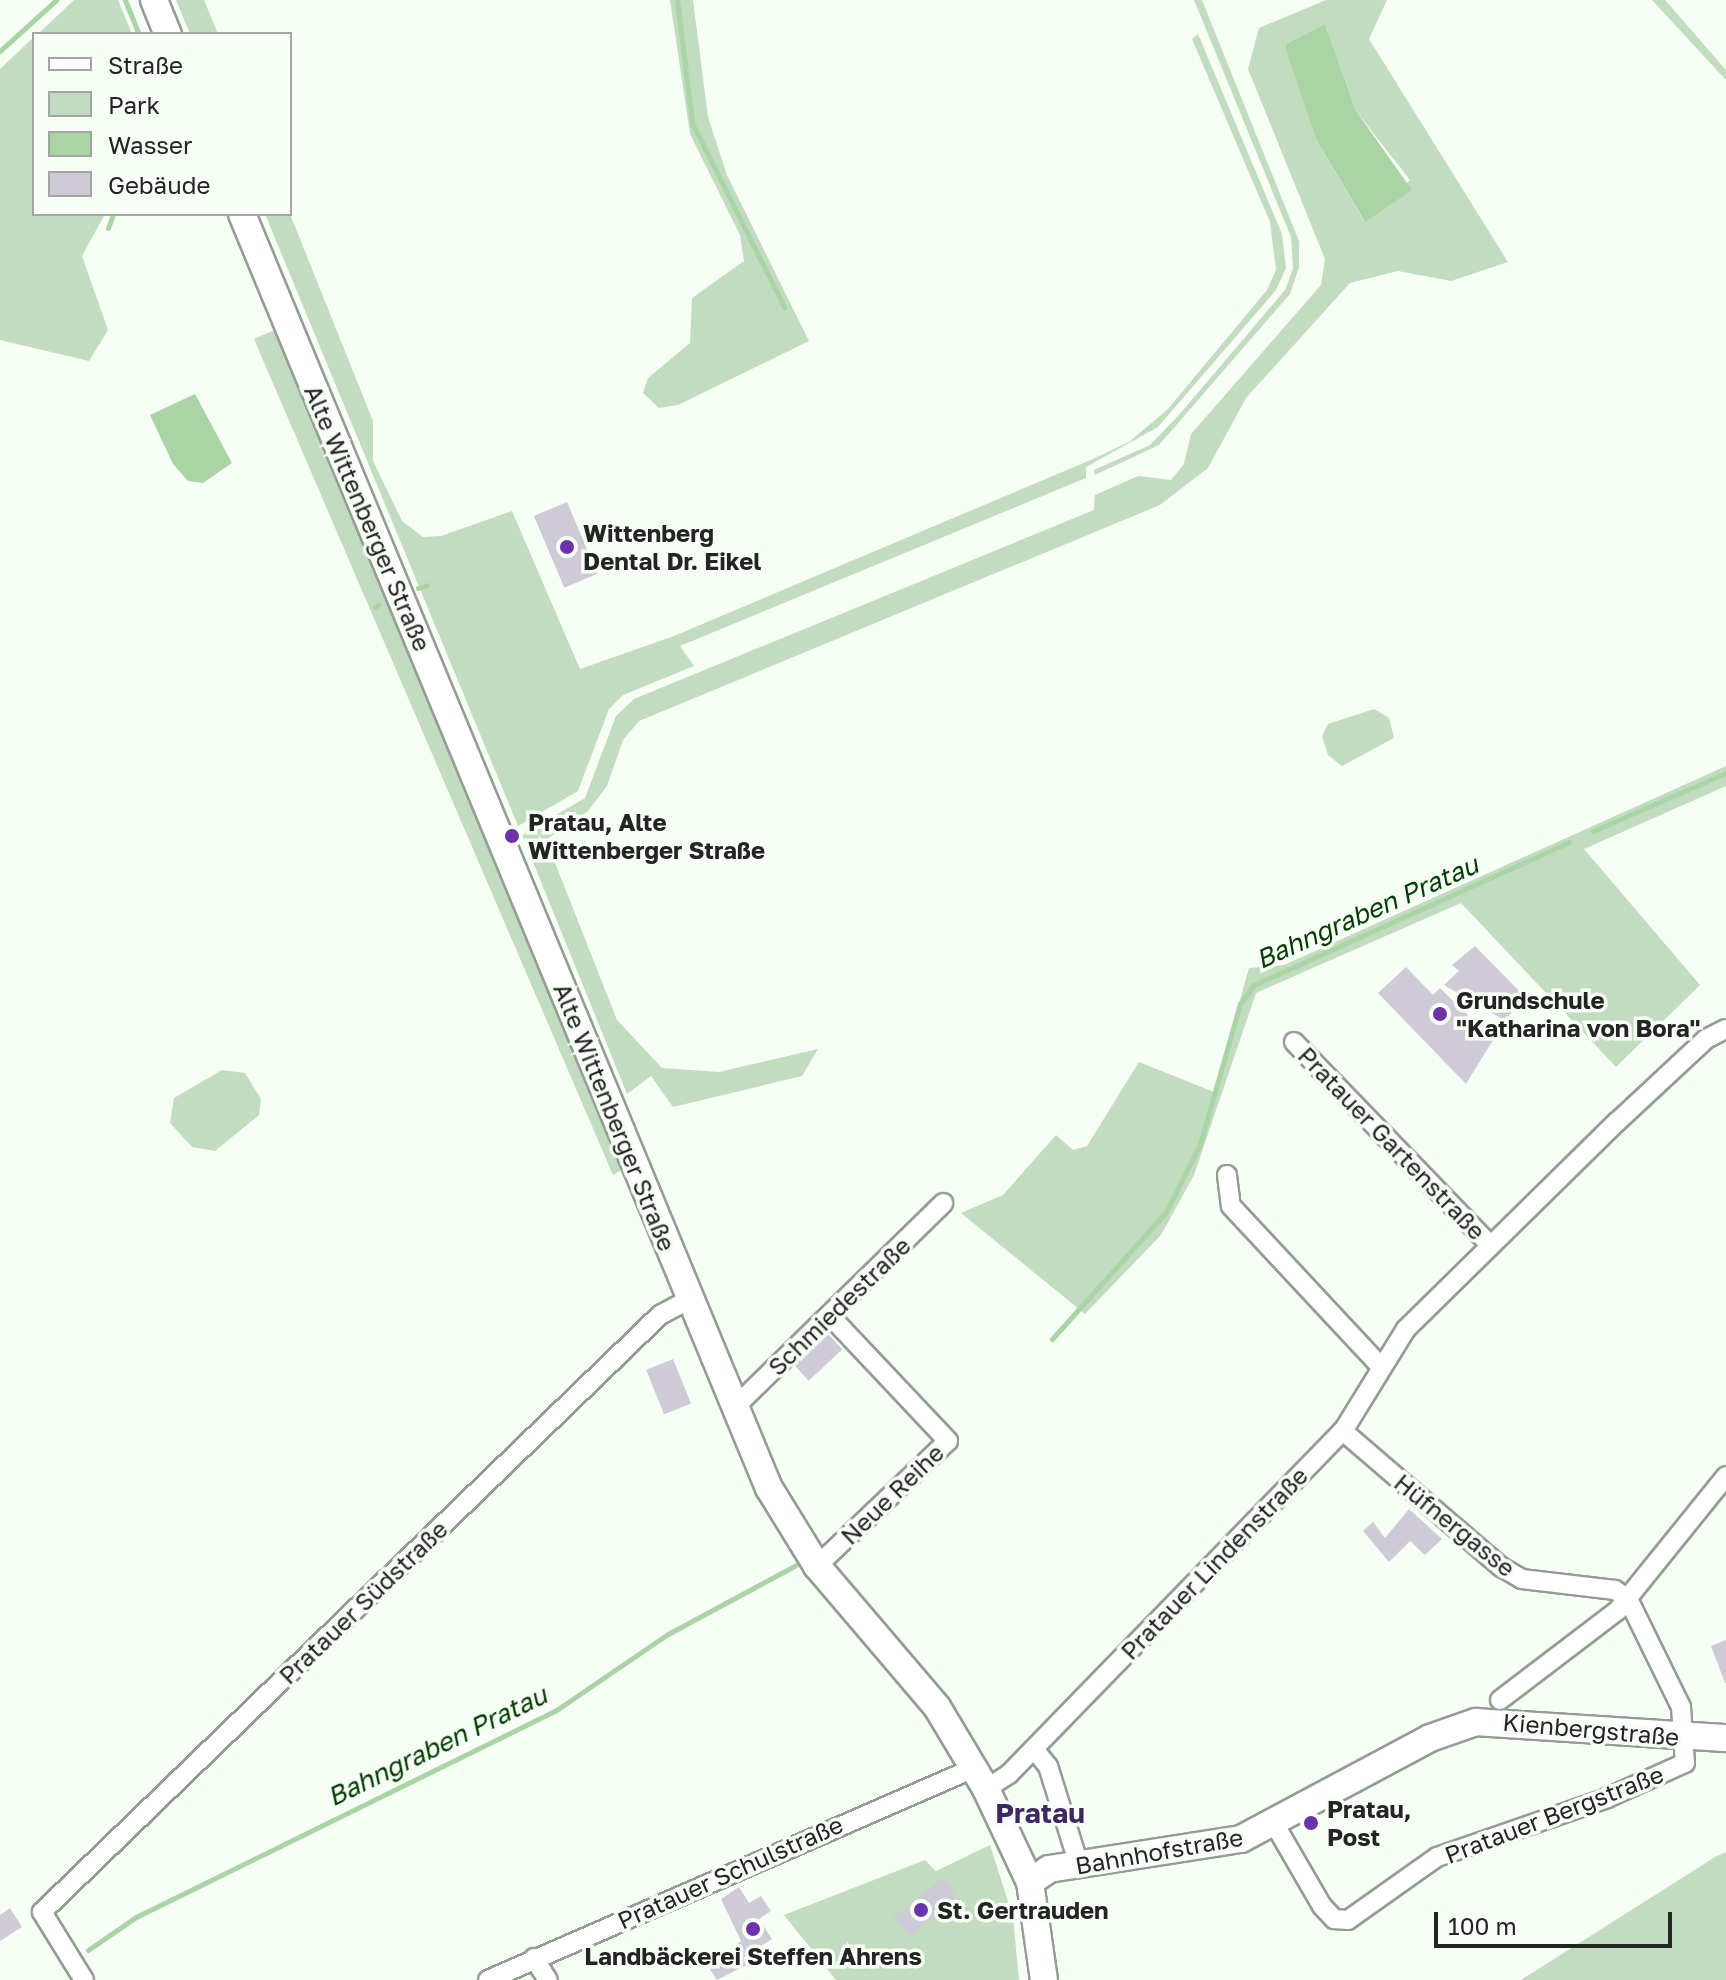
<!DOCTYPE html>
<meta charset="utf-8">
<style>
body{margin:0}
#map{position:relative;width:1726px;height:1980px;overflow:hidden;background:#f6fef5;font-family:"Golos Text",sans-serif}
div>[style]{position:absolute}
.green>*{inset:0;background:#c2dcbf}
.water>*{inset:0;background:#aad4a6}
.stream>*{height:5px;margin:-2.5px;padding:0 2.5px;transform-origin:2.5px;border-radius:2.5px;background:#aad4a6}
.building>*{inset:0;background:#cfcbd6;transform-origin:0 0}
.roads{filter:drop-shadow(2px 0 #949c94) drop-shadow(-2px 0 #949c94) drop-shadow(0 2px #949c94) drop-shadow(0 -2px #949c94)}
.street>*{height:18px;margin:-9px;padding:0 9px;transform-origin:9px;border-radius:9px;background:#fff}
.secondary>*{height:26px;margin:-13px;padding:0 13px;transform-origin:13px;border-radius:13px;background:#fff}
.dots>*{width:22px;height:22px;translate:-50% -50%;box-sizing:border-box;border:4px solid #f6fef5;border-radius:50%}
span{translate:-50% -50%;white-space:nowrap;text-align:center;line-height:1.15;-webkit-text-stroke:7px #f6fef5;paint-order:stroke}
.street-label{font-size:24px;color:#222521}
.poi-label{font-size:24px;color:#222521;font-weight:700}
.left{translate:0 -50%;text-align:left}
.water-label{font-size:26px;color:#003b00;font-style:italic}
.quarter-label{font-size:28px;color:#3f2761;font-weight:700}
.legend{position:absolute;left:32px;top:32px;width:260px;height:184px;box-sizing:border-box;background:#f6fef5;border:2px solid #a1a7a0;margin:0;padding:10px 14px;list-style:none;font-size:24px;color:#222521}
.legend li{display:flex;align-items:center;gap:16px;height:40px}
.legend b{width:40px;border:2px solid #a1a7a0}
.scale{position:absolute;left:1434px;top:1912px;width:238px;height:36px;box-sizing:border-box;border:4px solid #222521;border-top:0;padding-left:10px;font-size:24px;line-height:28px;white-space:nowrap;color:#222521;-webkit-text-stroke:6px #f6fef5;paint-order:stroke}
</style>
<div id="map">
<div class="green">
<div style="clip-path:polygon(74px 0,118px 0,132px 34px,38px 34px)"></div>
<div style="clip-path:polygon(176px 0,204px 0,218px 34px,190px 34px)"></div>
<div style="clip-path:polygon(670px 0,693px 0,708px 117px,727px 175px,809px 341px,678px 405px,659px 408px,643px 393px,648px 378px,690px 343px,692px 298px,744px 261px,740px 235px,690px 134px)"></div>
<div style="clip-path:polygon(1194px 0,1202px 0,1299px 241px,1299px 267px,1290px 294px,1159px 445px,1095px 475px,1094px 470px,1150px 445px,1179px 415px,1285px 290px,1293px 269px,1291px 237px)"></div>
<div style="clip-path:polygon(evenodd,1326px 0,1387px 0,1369px 39px,1508px 262px,1451px 281px,1398px 271px,1350px 283px,1246px 398px,1208px 468px,1160px 505px,639px 721px,623px 740px,607px 786px,588px 811px,546px 840px,617px 1020px,662px 1068px,719px 1072px,818px 1049px,802px 1076px,673px 1107px,651px 1076px,627px 1094px,522px 835px,585px 798px,616px 716px,634px 699px,1094px 510px,1095px 495px,1138px 476px,1171px 480px,1184px 464px,1191px 434px,1321px 285px,1325px 259px,1248px 69px,1259px 28px,1326px 0,1325px 24px,1356px 111px,1410px 180px,1364px 221px,1316px 139px,1286px 44px,1325px 24px)"></div>
<div style="clip-path:polygon(1652px 0,1665px 0,1726px 70px,1726px 80px)"></div>
<div style="clip-path:polygon(1198px 34px,1282px 234px,1286px 268px,1276px 290px,1158px 427px,1086px 467px,1086px 478px,680px 646px,694px 666px,623px 695px,609px 709px,578px 791px,518px 826px,265px 214px,290px 214px,373px 421px,373px 461px,402px 521px,423px 537px,441px 536px,512px 511px,580px 669px,674px 636px,1093px 459px,1129px 442px,1168px 409px,1267px 290px,1276px 270px,1270px 222px,1192px 39px)"></div>
<div style="clip-path:polygon(34px 37px,34px 214px,105px 214px,82px 256px,108px 330px,89px 361px,0 340px,0 69px)"></div>
<div style="clip-path:polygon(279px 328px,623px 1169px,613px 1175px,254px 339px)"></div>
<div style="clip-path:polygon(1374px 709px,1389px 718px,1394px 738px,1342px 766px,1328px 755px,1322px 736px,1328px 724px)"></div>
<div style="clip-path:polygon(1726px 766px,1726px 786px,1584px 849px,1700px 985px,1616px 1067px,1461px 903px,1256px 993px,1194px 1175px,1161px 1235px,1085px 1314px,961px 1213px,1003px 1195px,1056px 1135px,1073px 1150px,1087px 1146px,1139px 1062px,1214px 1092px,1249px 968px,1284px 965px)"></div>
<div style="clip-path:polygon(222px 1070px,245px 1073px,261px 1099px,259px 1115px,215px 1151px,192px 1147px,170px 1123px,174px 1098px)"></div>
<div style="clip-path:polygon(990px 1845px,1013px 1917px,1019px 1980px,836px 1980px,784px 1915px,925px 1860px,936px 1871px)"></div>
<div style="clip-path:polygon(1726px 1852px,1726px 1980px,1521px 1980px,1715px 1857px)"></div>
</div>
<div class="water">
<div style="clip-path:polygon(1325px 24px,1356px 111px,1412px 190px,1365px 222px,1316px 139px,1286px 50px,1286px 44px)"></div>
<div style="clip-path:polygon(195px 394px,232px 463px,203px 483px,188px 481px,173px 464px,150px 415px)"></div>
</div>
<div class="stream">
<div style="left:125px;top:0;width:37px;rotate:68deg"></div>
<div style="left:677px;top:0;width:124px;rotate:83deg"></div>
<div style="left:692px;top:123px;width:206px;rotate:63.4deg"></div>
<div style="left:0;top:51px;width:76px;rotate:-42.3deg"></div>
<div style="left:108px;top:228px;width:15px;rotate:-70deg"></div>
<div style="left:418px;top:588px;width:9px;rotate:-18deg"></div>
<div style="left:375px;top:607px;width:4px;rotate:-34deg"></div>
<div style="left:1593px;top:831px;width:145px;rotate:-23.6deg"></div>
<div style="left:1052px;top:1339px;width:171px;rotate:-48.1deg"></div>
<div style="left:1166px;top:1212px;width:76px;rotate:-63.4deg"></div>
<div style="left:1200px;top:1144px;width:146px;rotate:-74.1deg"></div>
<div style="left:1240px;top:1004px;width:24px;rotate:-54deg"></div>
<div style="left:1254px;top:985px;width:346px;rotate:-24.4deg"></div>
<div style="left:88px;top:1950px;width:58px;rotate:-34.5deg"></div>
<div style="left:136px;top:1917px;width:467px;rotate:-26.2deg"></div>
<div style="left:555px;top:1711px;width:137px;rotate:-34.3deg"></div>
<div style="left:668px;top:1634px;width:145px;rotate:-28.3deg"></div>
</div>
<div class="building">
<div style="left:567px;top:502px;width:78px;height:36px;rotate:67deg"></div>
<div style="clip-path:polygon(1475px 946px,1527px 999px,1504px 1020px,1444px 985px,1459px 971px,1452px 965px)"></div>
<div style="clip-path:polygon(1406px 967px,1433px 995px,1440px 988px,1493px 1040px,1466px 1084px,1378px 993px)"></div>
<div style="left:828px;top:1334px;width:21px;height:46px;rotate:47deg"></div>
<div style="left:673px;top:1359px;width:48px;height:29px;rotate:68deg"></div>
<div style="clip-path:polygon(1409px 1509px,1442px 1539px,1425px 1555px,1410px 1541px,1389px 1562px,1363px 1531px,1373px 1522px,1385px 1538px)"></div>
<div style="clip-path:polygon(1726px 1640px,1726px 1683px,1725px 1683px,1711px 1646px)"></div>
<div style="clip-path:polygon(943px 1878px,957px 1894px,910px 1937px,893px 1917px)"></div>
<div style="clip-path:polygon(739px 1887px,749px 1903px,761px 1896px,771px 1911px,759px 1919px,772px 1939px,756px 1949px,762px 1957px,717px 1980px,709px 1968px,741px 1941px,721px 1899px)"></div>
<div style="clip-path:polygon(10px 1908px,22px 1927px,0 1941px,0 1915px)"></div>
</div>
<div class="roads">
<div class="street">
<div style="left:1294px;top:1042px;width:281px;rotate:46deg"></div>
<div style="left:1227px;top:1175px;width:31px;rotate:83deg"></div>
<div style="left:1231px;top:1206px;width:221px;rotate:47deg"></div>
<div style="left:734px;top:1408px;width:293px;rotate:-44.4deg"></div>
<div style="left:817px;top:1566px;width:181px;rotate:-43.7deg"></div>
<div style="left:948px;top:1441px;width:172px;rotate:-133.3deg"></div>
<div style="left:1500px;top:1700px;width:148px;rotate:-37.3deg"></div>
<div style="left:1618px;top:1610px;width:172px;rotate:-51.1deg"></div>
<div style="left:1034px;top:1749px;width:22px;rotate:51deg"></div>
<div style="left:1048px;top:1766px;width:104px;rotate:72.6deg"></div>
<div style="left:986px;top:1789px;width:27px;rotate:-33deg"></div>
<div style="left:1009px;top:1774px;width:479px;rotate:-45.8deg"></div>
<div style="left:1343px;top:1431px;width:120px;rotate:-58.3deg"></div>
<div style="left:1406px;top:1329px;width:296px;rotate:-44.5deg"></div>
<div style="left:1617px;top:1122px;width:122px;rotate:-43deg"></div>
<div style="left:1706px;top:1039px;width:22px;rotate:-27deg"></div>
<div style="left:1275px;top:1825px;width:94px;rotate:59.9deg"></div>
<div style="left:1322px;top:1906px;width:18px;rotate:47deg"></div>
<div style="left:1334px;top:1919px;width:14px;rotate:4deg"></div>
<div style="left:1348px;top:1920px;width:109px;rotate:-35.3deg"></div>
<div style="left:1437px;top:1857px;width:180px;rotate:-19.1deg"></div>
<div style="left:1607px;top:1798px;width:85px;rotate:-24.2deg"></div>
<div style="left:1685px;top:1763px;width:56px;rotate:-94.1deg"></div>
<div style="left:1681px;top:1707px;width:120px;rotate:-116.1deg"></div>
<div style="left:1628px;top:1599px;width:16px;rotate:-145deg"></div>
<div style="left:1615px;top:1590px;width:94px;rotate:-173.3deg"></div>
<div style="left:1522px;top:1579px;width:24px;rotate:-150deg"></div>
<div style="left:1501px;top:1567px;width:208px;rotate:-139.3deg"></div>
<div style="left:534px;top:1958px;width:26px;rotate:58deg"></div>
<div style="left:84px;top:1980px;width:80px;rotate:-121.7deg"></div>
<div style="left:42px;top:1912px;width:859px;rotate:-44.01deg"></div>
<div style="left:660px;top:1315px;width:34px;rotate:-28deg"></div>
<div style="left:488px;top:1980px;width:530px;rotate:-23.57deg"></div>
</div>
<div class="secondary">
<div style="left:154px;top:0;width:37px;rotate:68deg"></div>
<div style="left:242px;top:214px;width:1379px;rotate:67.53deg"></div>
<div style="left:769px;top:1488px;width:92px;rotate:58.4deg"></div>
<div style="left:817px;top:1566px;width:185px;rotate:49.6deg"></div>
<div style="left:937px;top:1707px;width:96px;rotate:59.1deg"></div>
<div style="left:986px;top:1789px;width:103px;rotate:64.7deg"></div>
<div style="left:1030px;top:1882px;width:99px;rotate:81.9deg"></div>
<div style="left:1030px;top:1882px;width:23px;rotate:-34deg"></div>
<div style="left:1049px;top:1869px;width:194px;rotate:-8.9deg"></div>
<div style="left:1241px;top:1839px;width:214px;rotate:-28.1deg"></div>
<div style="left:1430px;top:1738px;width:49px;rotate:-19.2deg"></div>
<div style="left:1476px;top:1722px;width:251px;rotate:3.7deg"></div>
</div>
</div>
<div class="dots">
<div style="left:567px;top:547px;background:#6c34ab"></div>
<div style="left:512px;top:836px;background:#6c34ab"></div>
<div style="left:1440px;top:1014px;background:#6c34ab"></div>
<div style="left:1311px;top:1823px;background:#6c34ab"></div>
<div style="left:921px;top:1910px;background:#6c34ab"></div>
<div style="left:753px;top:1929px;background:#6c34ab"></div>
</div>
<div class="street-label">
<span style="left:368px;top:518px;rotate:67deg">Alte Wittenberger Straße</span>
<span style="left:615px;top:1117px;rotate:68deg">Alte Wittenberger Straße</span>
<span style="left:1392px;top:1143px;rotate:46deg">Pratauer Gartenstraße</span>
<span style="left:839px;top:1306px;rotate:-44deg">Schmiedestraße</span>
<span style="left:892px;top:1494px;rotate:-44deg">Neue Reihe</span>
<span style="left:1455px;top:1525px;rotate:39deg">Hüfnergasse</span>
<span style="left:1214px;top:1563px;rotate:-46deg">Pratauer Lindenstraße</span>
<span style="left:363px;top:1602px;rotate:-44deg">Pratauer Südstraße</span>
<span style="left:1591px;top:1729px;rotate:5deg">Kienbergstraße</span>
<span style="left:1554px;top:1814px;rotate:-21deg">Pratauer Bergstraße</span>
<span style="left:1159px;top:1851px;rotate:-10deg">Bahnhofstraße</span>
<span style="left:730px;top:1872px;rotate:-24deg">Pratauer Schulstraße</span>
</div>
<div class="poi-label">
<span class="left" style="left:583px;top:547px">Wittenberg<br>Dental Dr. Eikel</span>
<span class="left" style="left:528px;top:836px">Pratau, Alte<br>Wittenberger Straße</span>
<span class="left" style="left:1456px;top:1014px">Grundschule<br>"Katharina von Bora"</span>
<span class="left" style="left:1327px;top:1823px">Pratau,<br>Post</span>
<span class="left" style="left:937px;top:1910px">St. Gertrauden</span>
<span style="left:753px;top:1956px">Landbäckerei Steffen Ahrens</span>
</div>
<div class="water-label">
<span style="left:1367px;top:912px;rotate:-24deg">Bahngraben Pratau</span>
<span style="left:437px;top:1746px;rotate:-26deg">Bahngraben Pratau</span>
</div>
<div class="quarter-label">
<span style="left:1040px;top:1813px">Pratau</span>
</div>
<ul class="legend">
<li><b style="height:10px;background:#fff"></b>Straße</li>
<li><b style="height:22px;background:#c2dcbf"></b>Park</li>
<li><b style="height:22px;background:#aad4a6"></b>Wasser</li>
<li><b style="height:22px;background:#cfcbd6"></b>Gebäude</li>
</ul>
<div class="scale">100 m</div>
</div>
